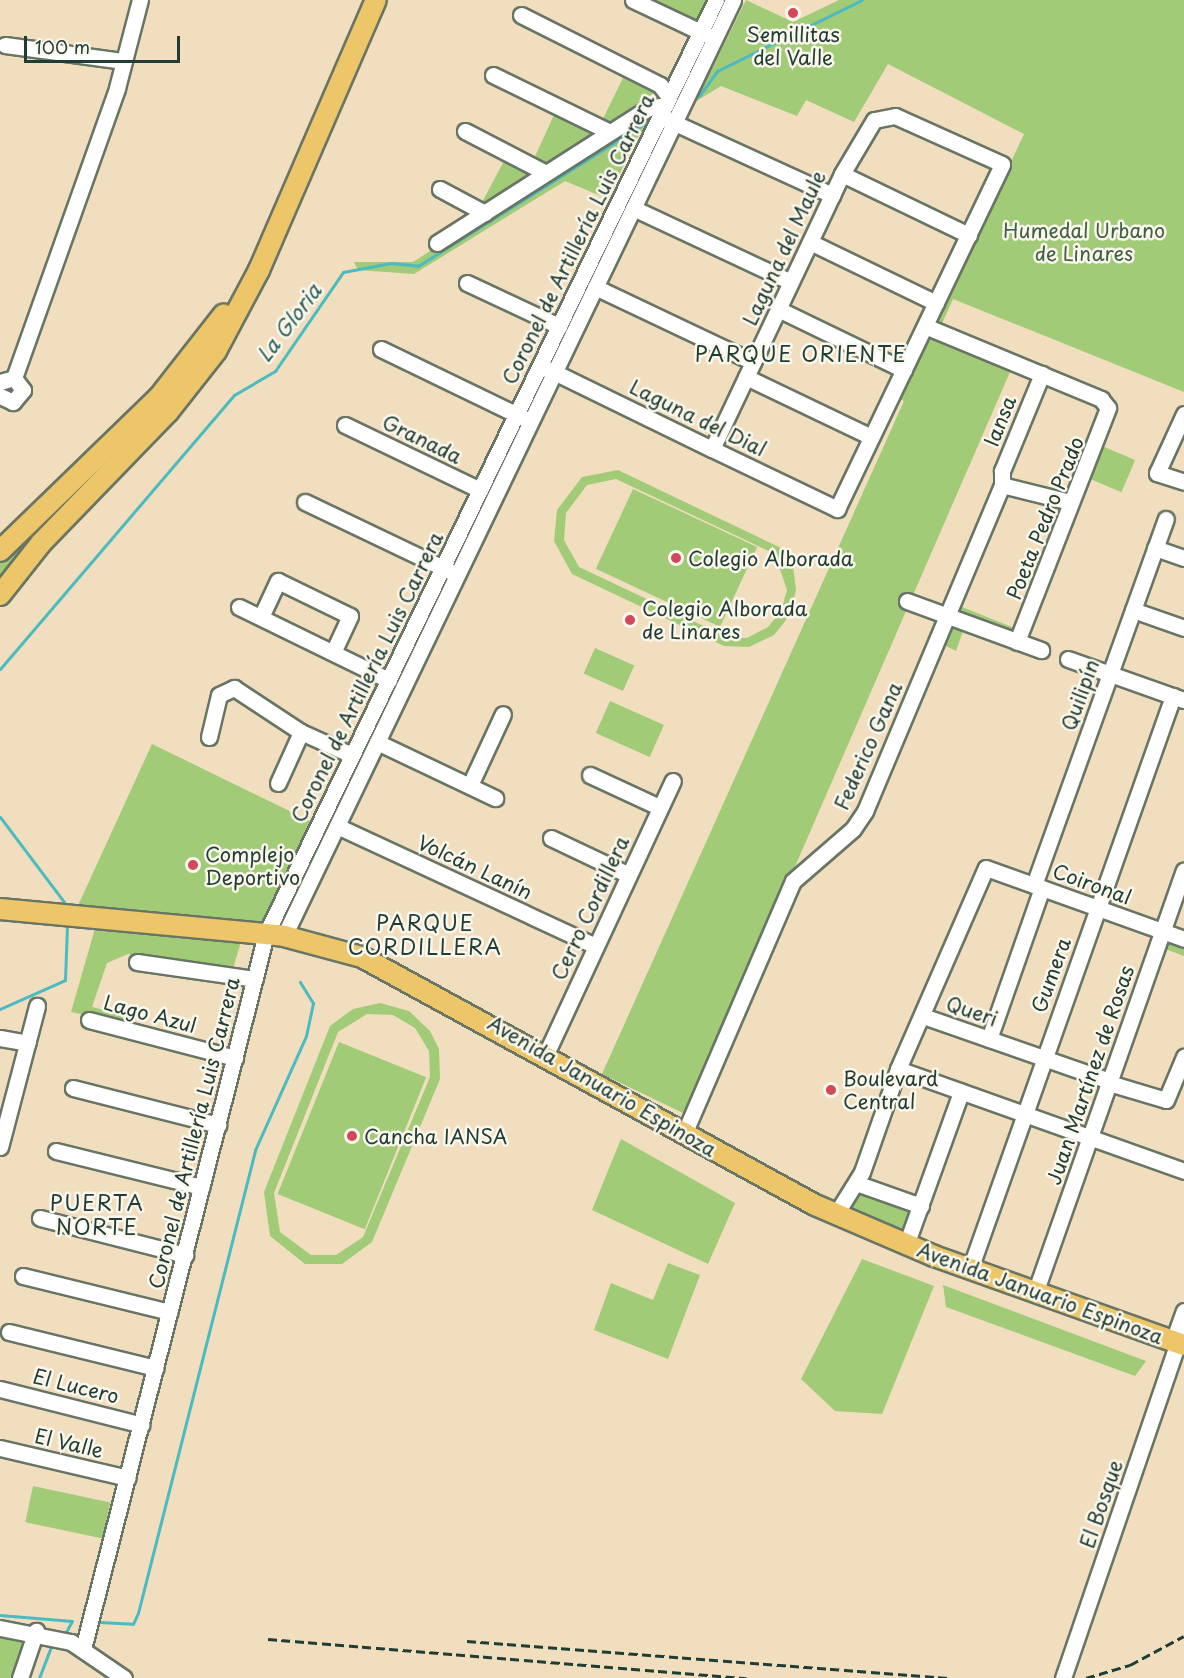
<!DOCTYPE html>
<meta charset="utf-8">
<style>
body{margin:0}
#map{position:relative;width:1184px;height:1678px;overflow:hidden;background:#f1debe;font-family:"Playpen Sans",sans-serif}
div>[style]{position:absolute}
.green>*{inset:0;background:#a1cb77;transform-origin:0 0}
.stream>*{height:3px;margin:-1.5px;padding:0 1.5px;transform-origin:1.5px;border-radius:1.5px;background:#4bbac1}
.roads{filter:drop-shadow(2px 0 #687564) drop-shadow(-2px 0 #687564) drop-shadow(0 2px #687564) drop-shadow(0 -2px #687564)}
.minor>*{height:15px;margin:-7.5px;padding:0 7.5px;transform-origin:7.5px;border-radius:7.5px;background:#fff}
.major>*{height:20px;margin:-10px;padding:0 10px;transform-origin:10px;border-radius:10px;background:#ecc669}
.rail>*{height:3px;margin-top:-1.5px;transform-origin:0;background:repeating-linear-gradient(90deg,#1f3d34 0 9px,transparent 0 13.5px)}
.dots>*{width:16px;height:16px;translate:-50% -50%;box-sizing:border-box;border:3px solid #fbf7ec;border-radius:50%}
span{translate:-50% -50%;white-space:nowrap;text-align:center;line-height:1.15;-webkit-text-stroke:5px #fbf7ec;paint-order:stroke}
.poi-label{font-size:20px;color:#1f3d34}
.left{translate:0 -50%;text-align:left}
.park-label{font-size:20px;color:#406045}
.street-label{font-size:20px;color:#1f3d34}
.water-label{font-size:21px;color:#2c625e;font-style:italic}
.neighbourhood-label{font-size:21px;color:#1f3d34;letter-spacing:1.5px}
.scale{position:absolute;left:24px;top:36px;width:156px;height:27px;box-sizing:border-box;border:3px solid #1f3d34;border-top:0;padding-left:8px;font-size:18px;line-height:21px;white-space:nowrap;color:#1f3d34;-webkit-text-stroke:4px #fbf7ec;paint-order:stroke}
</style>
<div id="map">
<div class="green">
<div style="clip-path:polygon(645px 0,708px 0,696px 25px)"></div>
<div style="clip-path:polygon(746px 0,793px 22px,839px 0,1184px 0,1184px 392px,953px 299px,936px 337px,1010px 372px,687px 1115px,602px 1074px,904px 401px,900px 399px,1024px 134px,888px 64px,854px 122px,806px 100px,797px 116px,721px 86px,636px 138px,608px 199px,565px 181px,414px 274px,358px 270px,354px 262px,413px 262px,711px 71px)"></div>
<div style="clip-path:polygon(623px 78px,654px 93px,603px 126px,600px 125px)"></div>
<div style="clip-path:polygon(554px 115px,592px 133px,541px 167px,532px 163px)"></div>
<div style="clip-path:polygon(504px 161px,534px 177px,484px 208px,480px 206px)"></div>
<div style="left:1102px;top:446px;width:36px;height:35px;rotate:23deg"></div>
<div style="clip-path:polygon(evenodd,618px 470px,781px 548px,793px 566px,796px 590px,790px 615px,774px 635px,749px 647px,724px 646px,572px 574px,554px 541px,557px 510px,582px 477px,618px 470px,616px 479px,775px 554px,787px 590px,781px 611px,768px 627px,747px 638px,727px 637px,579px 567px,564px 540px,566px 513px,587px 485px,616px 479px)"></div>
<div style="left:633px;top:489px;width:137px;height:88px;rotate:25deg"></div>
<div style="clip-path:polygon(39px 521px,40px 530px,0 585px,0 559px)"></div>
<div style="clip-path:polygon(957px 605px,1017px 629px,1015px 636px,953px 616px)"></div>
<div style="clip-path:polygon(950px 625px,963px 631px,956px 651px,942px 644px)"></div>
<div style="left:595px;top:648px;width:43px;height:28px;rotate:24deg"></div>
<div style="left:610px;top:701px;width:59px;height:35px;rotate:24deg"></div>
<div style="clip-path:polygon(152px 744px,310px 821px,261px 926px,76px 910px)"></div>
<div style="clip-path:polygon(96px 925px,242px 938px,233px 969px,128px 954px,107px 963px,92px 1007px,129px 1016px,127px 1024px,71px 1012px)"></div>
<div style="clip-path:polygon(1164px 934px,1184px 942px,1184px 956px,1160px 947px)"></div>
<div style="clip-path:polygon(evenodd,380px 1003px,409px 1011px,430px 1031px,439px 1049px,440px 1079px,372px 1242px,342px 1264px,305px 1264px,270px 1236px,264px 1192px,330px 1026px,353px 1009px,380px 1003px,367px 1014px,393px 1015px,415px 1028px,429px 1051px,430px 1077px,363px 1237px,336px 1255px,311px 1255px,280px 1232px,274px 1193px,338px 1032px,367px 1014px)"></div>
<div style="left:339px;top:1042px;width:94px;height:164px;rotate:22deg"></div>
<div style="clip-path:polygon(621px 1139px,735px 1203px,708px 1264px,592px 1210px)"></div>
<div style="clip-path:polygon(858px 1186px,917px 1208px,903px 1240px,840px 1212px)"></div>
<div style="clip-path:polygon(862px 1259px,934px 1286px,882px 1414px,835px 1411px,801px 1379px)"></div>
<div style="clip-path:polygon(668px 1263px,700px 1275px,668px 1359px,594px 1330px,611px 1283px,653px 1300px)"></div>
<div style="clip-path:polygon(943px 1285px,1146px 1361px,1135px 1376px,946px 1307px)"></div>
<div style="left:33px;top:1486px;width:79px;height:37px;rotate:12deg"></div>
<div style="clip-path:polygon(0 1637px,26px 1640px,14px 1678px,0 1678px)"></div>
</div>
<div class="stream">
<div style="left:699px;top:96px;width:31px;rotate:-54deg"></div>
<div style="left:717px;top:71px;width:161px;rotate:-26.1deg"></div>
<div style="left:0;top:669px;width:360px;rotate:-49.5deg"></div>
<div style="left:234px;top:395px;width:48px;rotate:-30.3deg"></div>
<div style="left:275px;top:371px;width:120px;rotate:-55.5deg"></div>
<div style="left:343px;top:272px;width:49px;rotate:-10.6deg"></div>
<div style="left:391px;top:263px;width:27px;rotate:6deg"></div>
<div style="left:418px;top:266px;width:268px;rotate:-32.2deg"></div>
<div style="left:0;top:817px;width:111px;rotate:53deg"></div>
<div style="left:0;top:1009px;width:71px;rotate:-24deg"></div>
<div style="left:65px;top:980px;width:55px;rotate:-87.9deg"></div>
<div style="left:0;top:1615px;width:72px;rotate:4.8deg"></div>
<div style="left:72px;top:1621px;width:13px;rotate:119deg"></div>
<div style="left:99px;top:1622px;width:34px;rotate:3deg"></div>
<div style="left:133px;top:1624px;width:12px;rotate:-66deg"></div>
<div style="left:138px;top:1613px;width:478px;rotate:-75.8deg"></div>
<div style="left:255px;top:1150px;width:125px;rotate:-65.9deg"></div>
<div style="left:306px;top:1036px;width:34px;rotate:-78deg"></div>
<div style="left:313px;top:1003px;width:25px;rotate:-122deg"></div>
<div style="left:39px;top:1678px;width:36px;rotate:-69deg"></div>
</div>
<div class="roads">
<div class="minor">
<div style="left:633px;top:0;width:84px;rotate:25.3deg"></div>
<div style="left:521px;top:15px;width:156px;rotate:26.7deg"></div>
<div style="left:660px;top:85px;width:15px;rotate:53deg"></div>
<div style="left:5px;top:45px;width:120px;rotate:7.7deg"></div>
<div style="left:493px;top:75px;width:130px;rotate:26deg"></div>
<div style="left:666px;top:119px;width:183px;rotate:24.6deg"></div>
<div style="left:465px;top:131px;width:91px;rotate:27.4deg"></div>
<div style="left:842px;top:174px;width:141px;rotate:25.7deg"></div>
<div style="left:440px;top:189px;width:51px;rotate:28.1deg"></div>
<div style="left:633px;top:208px;width:174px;rotate:25.1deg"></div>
<div style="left:810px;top:242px;width:140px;rotate:25.8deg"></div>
<div style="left:437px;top:243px;width:250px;rotate:-32.6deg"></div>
<div style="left:648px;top:108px;width:18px;rotate:-9deg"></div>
<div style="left:467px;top:283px;width:102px;rotate:25.1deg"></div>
<div style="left:595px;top:287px;width:175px;rotate:25.4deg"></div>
<div style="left:778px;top:309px;width:140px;rotate:25.8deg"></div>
<div style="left:925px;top:326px;width:191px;rotate:22.5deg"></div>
<div style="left:1101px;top:399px;width:11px;rotate:52deg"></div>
<div style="left:1108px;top:408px;width:251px;rotate:111.3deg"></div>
<div style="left:381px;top:349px;width:159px;rotate:25.8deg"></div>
<div style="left:540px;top:366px;width:15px;rotate:23deg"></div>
<div style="left:554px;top:372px;width:176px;rotate:26deg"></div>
<div style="left:712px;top:449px;width:139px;rotate:25.6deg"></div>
<div style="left:837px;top:509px;width:382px;rotate:-64.4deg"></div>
<div style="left:1002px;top:164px;width:117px;rotate:-155.8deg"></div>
<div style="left:895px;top:116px;width:21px;rotate:169deg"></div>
<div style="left:874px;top:120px;width:63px;rotate:120.7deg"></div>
<div style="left:842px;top:174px;width:304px;rotate:115.3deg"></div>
<div style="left:746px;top:377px;width:139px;rotate:25.6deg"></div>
<div style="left:14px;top:378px;width:308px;rotate:-70.4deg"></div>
<div style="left:117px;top:88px;width:91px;rotate:-75.4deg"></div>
<div style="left:0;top:382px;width:15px;rotate:-16deg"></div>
<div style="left:14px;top:378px;width:15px;rotate:53deg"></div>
<div style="left:23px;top:390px;width:16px;rotate:130deg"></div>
<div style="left:13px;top:402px;width:14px;rotate:-155deg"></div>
<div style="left:1184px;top:414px;width:65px;rotate:114.6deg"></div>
<div style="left:1157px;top:473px;width:28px;rotate:18deg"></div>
<div style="left:345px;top:425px;width:150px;rotate:25.7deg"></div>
<div style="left:1002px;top:485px;width:70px;rotate:14deg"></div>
<div style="left:305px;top:502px;width:163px;rotate:25.5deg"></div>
<div style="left:1155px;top:548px;width:31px;rotate:19deg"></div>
<div style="left:907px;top:601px;width:143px;rotate:20.1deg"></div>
<div style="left:239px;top:607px;width:167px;rotate:26deg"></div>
<div style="left:1133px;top:610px;width:54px;rotate:19.4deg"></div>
<div style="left:261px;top:617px;width:40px;rotate:-65deg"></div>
<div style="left:278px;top:581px;width:80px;rotate:25.9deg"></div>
<div style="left:350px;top:616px;width:40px;rotate:115deg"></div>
<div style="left:1068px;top:659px;width:123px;rotate:19.5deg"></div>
<div style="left:209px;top:737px;width:43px;rotate:-76.6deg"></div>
<div style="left:219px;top:695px;width:17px;rotate:-25deg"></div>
<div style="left:234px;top:688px;width:80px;rotate:33.3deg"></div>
<div style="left:301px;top:732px;width:56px;rotate:24.3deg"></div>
<div style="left:377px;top:742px;width:131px;rotate:25.4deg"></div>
<div style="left:590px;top:775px;width:76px;rotate:24.9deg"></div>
<div style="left:278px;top:783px;width:56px;rotate:-65.7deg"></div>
<div style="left:470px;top:785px;width:78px;rotate:-65.1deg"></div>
<div style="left:337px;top:826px;width:285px;rotate:24.9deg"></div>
<div style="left:551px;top:838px;width:86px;rotate:25.4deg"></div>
<div style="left:1034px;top:885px;width:389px;rotate:-70.2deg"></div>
<div style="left:284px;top:936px;width:1038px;rotate:-64.37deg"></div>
<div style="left:137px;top:962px;width:119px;rotate:8.2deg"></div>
<div style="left:923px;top:1016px;width:198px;rotate:19.2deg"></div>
<div style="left:89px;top:1020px;width:151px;rotate:14.6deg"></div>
<div style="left:0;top:1038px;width:28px;rotate:10deg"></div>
<div style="left:989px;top:1039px;width:160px;rotate:-70.7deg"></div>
<div style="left:546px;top:1054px;width:301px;rotate:-65.1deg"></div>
<div style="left:898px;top:1069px;width:304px;rotate:19.6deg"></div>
<div style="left:1109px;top:1083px;width:59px;rotate:16.6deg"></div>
<div style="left:1166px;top:1100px;width:47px;rotate:-67.3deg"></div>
<div style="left:73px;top:1088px;width:150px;rotate:14.3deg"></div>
<div style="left:684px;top:1134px;width:275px;rotate:-66.7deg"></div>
<div style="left:793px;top:881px;width:79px;rotate:-40.9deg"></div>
<div style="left:853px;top:829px;width:22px;rotate:-56deg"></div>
<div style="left:865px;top:811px;width:354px;rotate:-67.2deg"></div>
<div style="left:1002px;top:485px;width:14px;rotate:-90deg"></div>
<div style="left:1002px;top:471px;width:105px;rotate:-67.6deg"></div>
<div style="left:0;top:1147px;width:146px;rotate:-75.3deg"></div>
<div style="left:56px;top:1151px;width:150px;rotate:13.9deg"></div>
<div style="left:856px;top:1183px;width:69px;rotate:19.5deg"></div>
<div style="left:836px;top:1214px;width:49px;rotate:-58.2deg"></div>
<div style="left:862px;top:1172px;width:109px;rotate:-70.7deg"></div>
<div style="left:898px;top:1069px;width:219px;rotate:-66.4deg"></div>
<div style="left:986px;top:868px;width:210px;rotate:19.7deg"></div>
<div style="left:40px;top:1218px;width:150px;rotate:14.3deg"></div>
<div style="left:906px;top:1245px;width:163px;rotate:-70.2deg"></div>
<div style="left:970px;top:1269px;width:608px;rotate:-70.49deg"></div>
<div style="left:23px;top:1276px;width:151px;rotate:13.8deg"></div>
<div style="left:1035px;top:1293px;width:448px;rotate:-70.6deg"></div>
<div style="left:9px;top:1332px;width:151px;rotate:13.8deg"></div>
<div style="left:1173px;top:1341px;width:32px;rotate:-70deg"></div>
<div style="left:0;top:1389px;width:146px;rotate:14.2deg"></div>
<div style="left:0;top:1448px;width:131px;rotate:13.2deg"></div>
<div style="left:0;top:1628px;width:72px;rotate:11.2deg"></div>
<div style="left:71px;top:1642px;width:64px;rotate:34.2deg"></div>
<div style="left:83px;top:1649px;width:738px;rotate:-75.64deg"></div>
<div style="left:266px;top:934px;width:1037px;rotate:-64.28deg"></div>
<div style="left:20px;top:1678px;width:50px;rotate:-71.2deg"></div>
<div style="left:1063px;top:1678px;width:354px;rotate:-71.1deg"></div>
</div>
<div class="major">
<div style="left:0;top:551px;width:221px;rotate:-44.1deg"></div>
<div style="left:159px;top:397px;width:105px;rotate:-51.9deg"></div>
<div style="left:0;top:595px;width:66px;rotate:-51.7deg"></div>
<div style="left:41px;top:543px;width:182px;rotate:-45.9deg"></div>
<div style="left:168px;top:412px;width:78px;rotate:-51.8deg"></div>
<div style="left:216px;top:351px;width:92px;rotate:-62deg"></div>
<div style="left:259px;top:270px;width:294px;rotate:-66.6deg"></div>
<div style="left:0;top:909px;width:285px;rotate:5.4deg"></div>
<div style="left:284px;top:936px;width:81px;rotate:15.1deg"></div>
<div style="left:362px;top:957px;width:516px;rotate:28.7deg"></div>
<div style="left:815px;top:1205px;width:129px;rotate:23.2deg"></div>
<div style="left:934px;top:1256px;width:265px;rotate:19.6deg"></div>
</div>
</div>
<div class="rail">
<div style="left:268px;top:1639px;width:480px;rotate:4.7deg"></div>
<div style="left:467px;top:1641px;width:486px;rotate:4.4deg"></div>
<div style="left:1086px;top:1678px;width:46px;rotate:-16.5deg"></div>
<div style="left:1130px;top:1665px;width:61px;rotate:-28.2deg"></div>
</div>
<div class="dots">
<div style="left:793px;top:13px;background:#d1495b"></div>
<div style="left:676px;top:558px;background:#d1495b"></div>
<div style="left:630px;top:620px;background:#d1495b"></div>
<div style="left:193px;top:865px;background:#d1495b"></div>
<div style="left:831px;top:1090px;background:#d1495b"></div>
<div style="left:352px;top:1136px;background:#d1495b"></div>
</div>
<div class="poi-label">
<span style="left:793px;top:46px">Semillitas<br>del Valle</span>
<span class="left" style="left:688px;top:558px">Colegio Alborada</span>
<span class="left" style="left:642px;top:620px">Colegio Alborada<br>de Linares</span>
<span class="left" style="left:205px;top:866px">Complejo<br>Deportivo</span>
<span class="left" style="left:843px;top:1090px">Boulevard<br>Central</span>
<span class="left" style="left:364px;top:1136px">Cancha IANSA</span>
</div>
<div class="park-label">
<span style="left:1084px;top:242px">Humedal Urbano<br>de Linares</span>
</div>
<div class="street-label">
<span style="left:578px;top:239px;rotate:-64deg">Coronel de Artillería Luis Carrera</span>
<span style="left:784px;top:248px;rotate:-65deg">Laguna del Maule</span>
<span style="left:698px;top:418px;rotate:26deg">Laguna del Dial</span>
<span style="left:1000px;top:421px;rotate:-68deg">Iansa</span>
<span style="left:422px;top:439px;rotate:26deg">Granada</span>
<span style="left:1045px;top:518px;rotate:-68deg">Poeta Pedro Prado</span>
<span style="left:367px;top:677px;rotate:-64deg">Coronel de Artillería Luis Carrera</span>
<span style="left:1080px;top:695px;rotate:-70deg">Quilipín</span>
<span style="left:868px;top:746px;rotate:-66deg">Federico Gana</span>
<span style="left:475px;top:867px;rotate:25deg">Volcán Lanín</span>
<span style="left:1092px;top:884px;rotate:20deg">Coironal</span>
<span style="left:590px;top:908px;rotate:-65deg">Cerro Cordillera</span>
<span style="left:1051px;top:975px;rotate:-70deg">Gumera</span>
<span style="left:972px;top:1011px;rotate:19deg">Queri</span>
<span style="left:150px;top:1014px;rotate:15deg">Lago Azul</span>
<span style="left:1090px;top:1075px;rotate:-71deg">Juan Martínez de Rosas</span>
<span style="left:602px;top:1086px;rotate:30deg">Avenida Januario Espinoza</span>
<span style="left:194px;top:1133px;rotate:-76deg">Coronel de Artillería Luis Carrera</span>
<span style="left:1040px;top:1293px;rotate:20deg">Avenida Januario Espinoza</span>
<span style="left:76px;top:1386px;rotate:14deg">El Lucero</span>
<span style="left:69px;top:1443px;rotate:13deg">El Valle</span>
<span style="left:1101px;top:1504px;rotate:-71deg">El Bosque</span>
</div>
<div class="water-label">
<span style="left:288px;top:322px;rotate:-53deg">La Gloria</span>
</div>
<div class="neighbourhood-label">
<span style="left:801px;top:353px">PARQUE ORIENTE</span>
<span style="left:425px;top:934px">PARQUE<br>CORDILLERA</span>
<span style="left:97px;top:1214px">PUERTA<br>NORTE</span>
</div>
<div class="scale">100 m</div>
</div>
